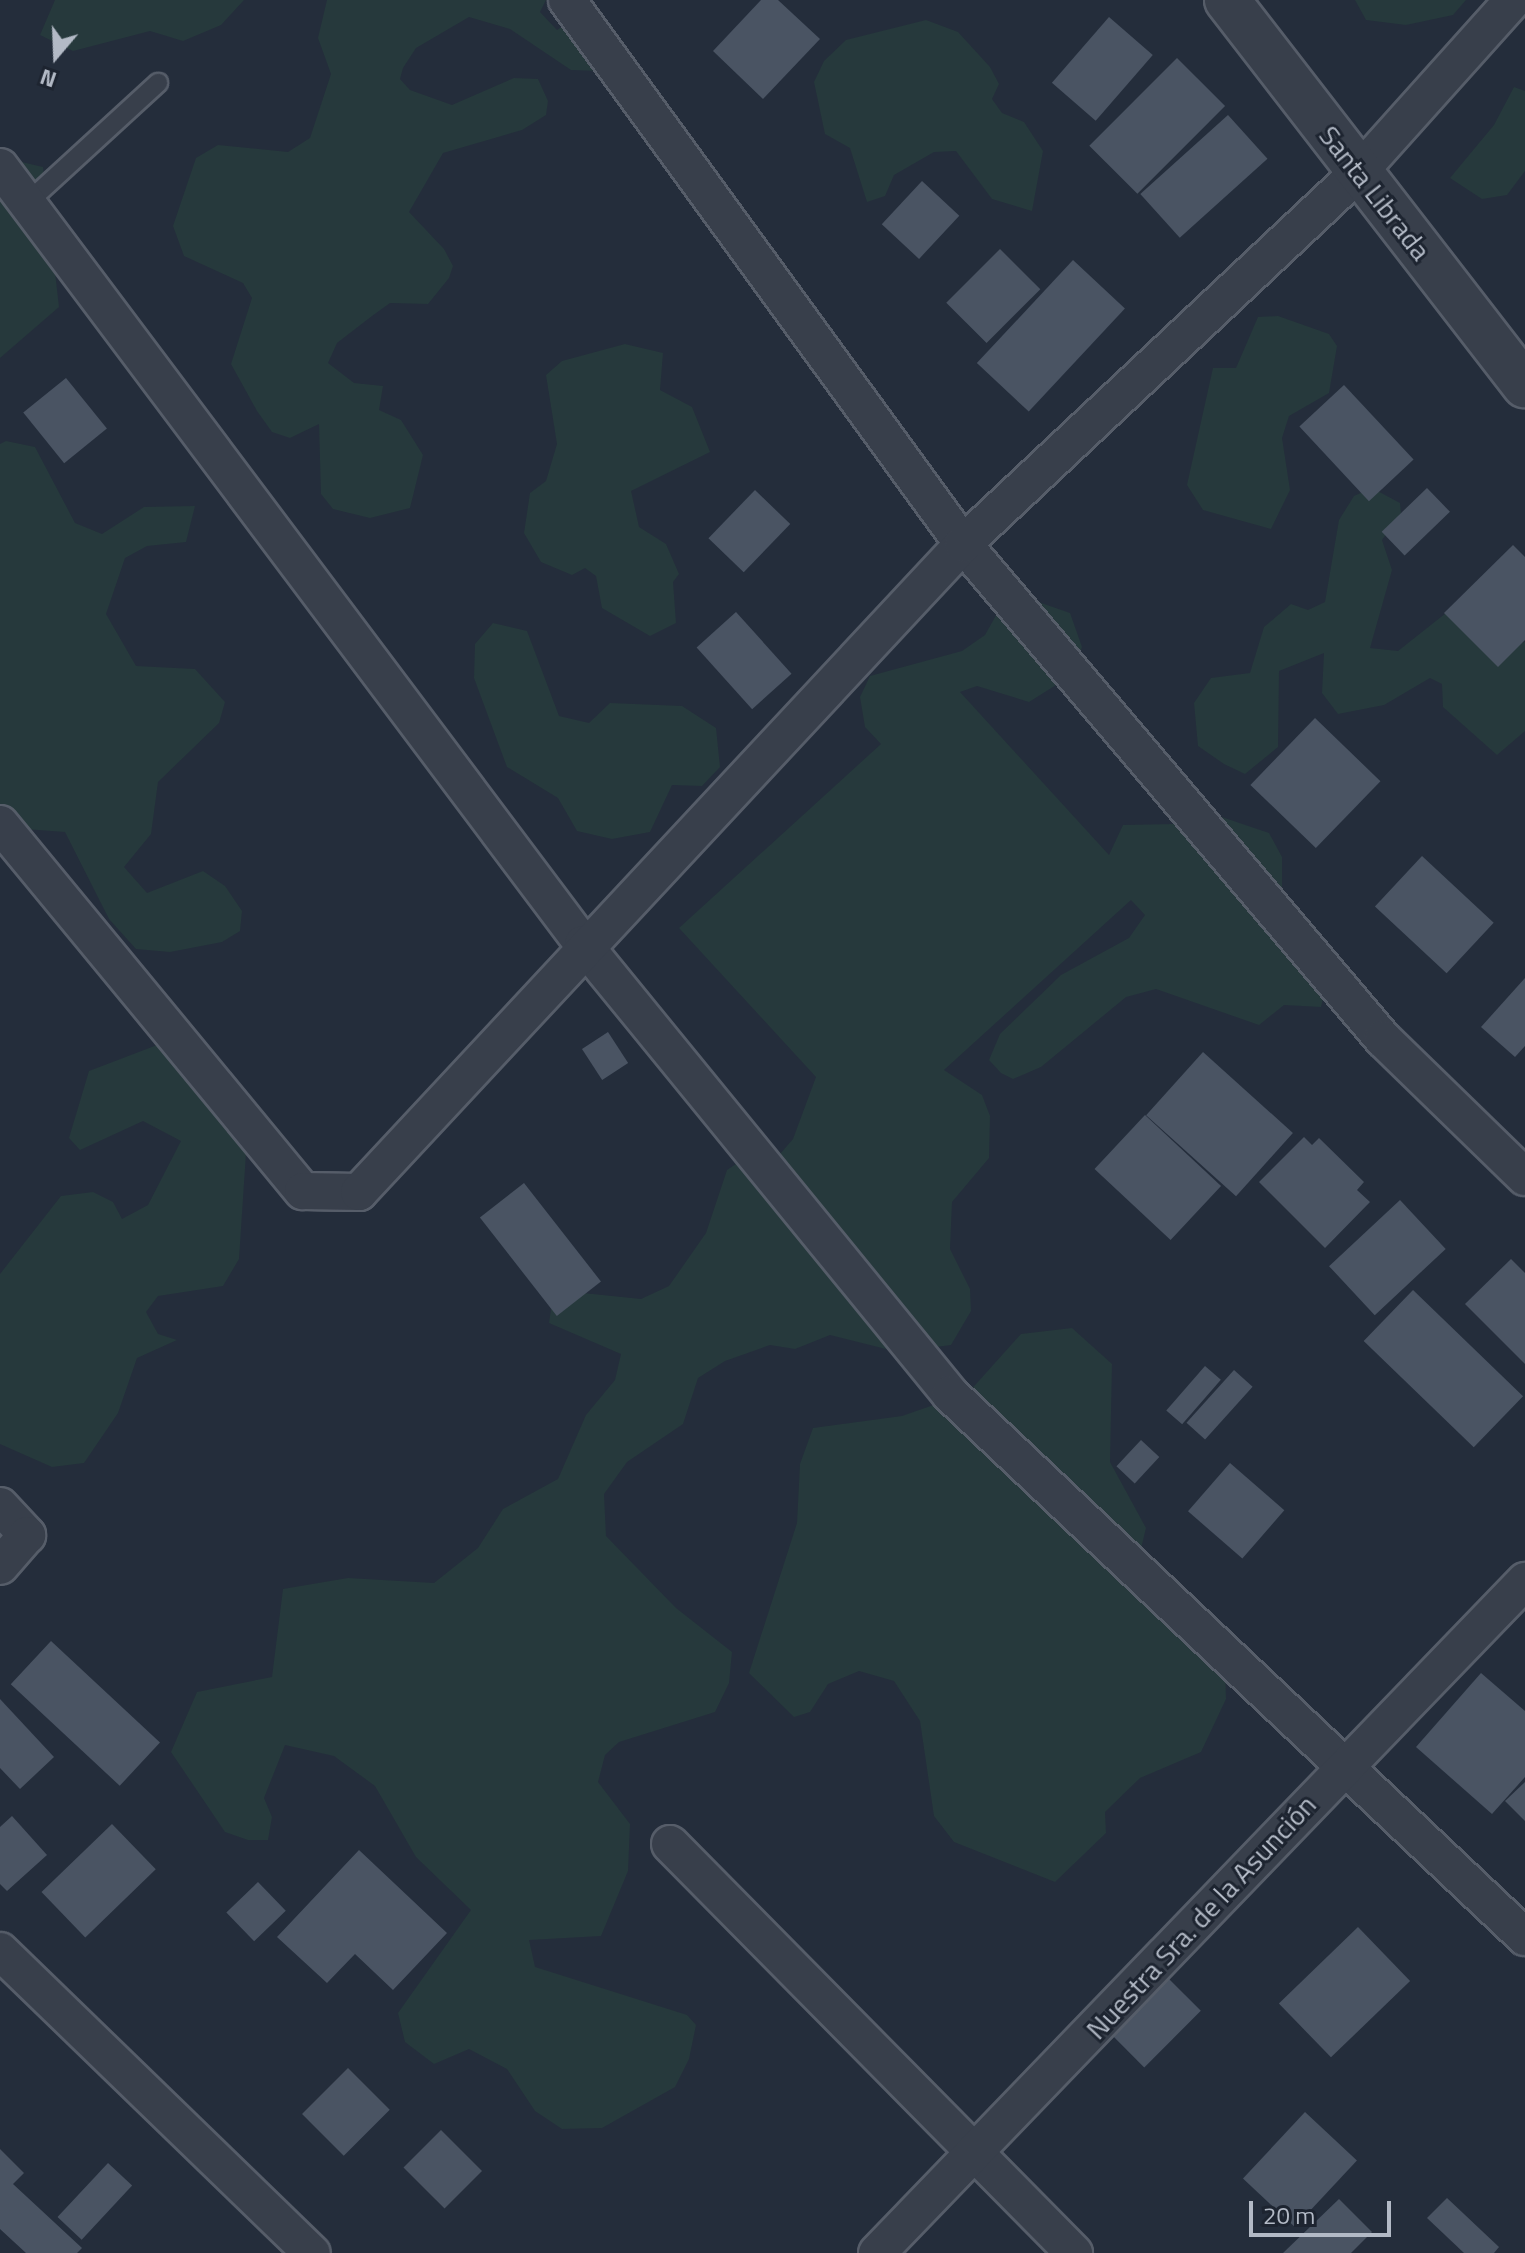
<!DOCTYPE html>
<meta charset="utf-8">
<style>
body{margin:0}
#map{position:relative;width:1525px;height:2253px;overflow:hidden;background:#242d3b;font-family:"Titillium Web",sans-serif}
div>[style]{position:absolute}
.green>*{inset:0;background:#26393c}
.building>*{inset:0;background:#4a5463;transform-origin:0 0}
.roads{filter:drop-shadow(2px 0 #565d69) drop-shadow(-2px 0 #565d69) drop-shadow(0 2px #565d69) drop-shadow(0 -2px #565d69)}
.service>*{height:18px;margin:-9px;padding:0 9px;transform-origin:9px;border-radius:9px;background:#383f4b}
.minor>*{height:36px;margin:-18px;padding:0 18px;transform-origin:18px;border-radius:18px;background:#383f4b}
.tertiary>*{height:44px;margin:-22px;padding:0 22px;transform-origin:22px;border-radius:22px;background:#383f4b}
span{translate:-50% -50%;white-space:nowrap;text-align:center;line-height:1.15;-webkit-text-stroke:6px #1d2430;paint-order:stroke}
.street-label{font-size:28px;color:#b3bac6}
.north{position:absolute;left:16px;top:16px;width:80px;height:80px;-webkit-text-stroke:6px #1d2430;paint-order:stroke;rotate:199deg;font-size:22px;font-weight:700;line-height:32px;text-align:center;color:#b3bac6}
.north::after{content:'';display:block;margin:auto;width:28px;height:36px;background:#b3bac6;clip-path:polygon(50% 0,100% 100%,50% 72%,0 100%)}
.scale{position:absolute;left:1249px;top:2201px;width:142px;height:36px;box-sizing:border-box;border:4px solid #b3bac6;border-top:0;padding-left:10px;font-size:24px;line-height:28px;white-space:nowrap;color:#b3bac6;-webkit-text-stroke:6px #1d2430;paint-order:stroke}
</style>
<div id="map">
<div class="green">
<div style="clip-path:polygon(55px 0,244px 0,221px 25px,183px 41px,150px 31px,73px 51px,40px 35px)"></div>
<div style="clip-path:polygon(327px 0,546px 0,540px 12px,557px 30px,577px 17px,601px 71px,571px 70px,510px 29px,469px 17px,416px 48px,403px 68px,400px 79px,410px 90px,452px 105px,514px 78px,538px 79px,548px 101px,546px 115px,522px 130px,443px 153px,409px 212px,444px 249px,453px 266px,449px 278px,428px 304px,390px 303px,372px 316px,337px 343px,328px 363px,354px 383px,383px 386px,379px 410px,401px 420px,423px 455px,410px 508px,370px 518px,333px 509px,321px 494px,319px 424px,290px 438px,272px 432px,257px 411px,231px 364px,252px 298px,243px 283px,184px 256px,173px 226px,196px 158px,218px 145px,288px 152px,310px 138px,331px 74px,318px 38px)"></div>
<div style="clip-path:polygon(1355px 0,1466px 0,1453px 15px,1406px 25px,1366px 20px)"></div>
<div style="clip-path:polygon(926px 20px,958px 32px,990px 67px,999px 84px,992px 99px,1002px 113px,1024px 122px,1043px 151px,1032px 211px,992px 199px,956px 151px,934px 152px,894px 175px,885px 196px,867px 202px,850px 148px,825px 134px,814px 82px,824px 61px,846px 40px)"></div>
<div style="clip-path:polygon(1514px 87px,1525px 91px,1525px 171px,1507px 195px,1482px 199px,1450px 178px,1494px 125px)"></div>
<div style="clip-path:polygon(0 157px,43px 167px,59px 307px,0 358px)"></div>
<div style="clip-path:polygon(1278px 316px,1329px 334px,1337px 346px,1329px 393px,1289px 416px,1282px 438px,1290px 490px,1271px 529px,1203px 510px,1187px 485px,1213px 368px,1236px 368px,1258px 317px)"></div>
<div style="clip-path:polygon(625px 344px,663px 353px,660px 390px,692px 407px,710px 452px,631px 491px,639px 527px,666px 544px,679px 574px,673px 582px,676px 623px,650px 636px,602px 608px,596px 576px,585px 568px,572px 575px,541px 562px,524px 533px,530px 493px,546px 481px,557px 444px,546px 375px,562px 361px)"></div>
<div style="clip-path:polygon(6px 441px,35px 447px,75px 523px,102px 534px,144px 507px,195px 506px,186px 542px,147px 546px,125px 558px,106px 614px,136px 666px,195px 669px,225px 702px,219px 723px,158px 782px,151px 834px,124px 867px,147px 893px,203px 871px,225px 886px,242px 911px,240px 931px,222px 942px,170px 952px,136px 949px,109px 919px,65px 832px,25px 829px,10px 852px,0 854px,0 444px)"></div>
<div style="clip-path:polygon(1372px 488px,1400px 503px,1401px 513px,1382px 540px,1392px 570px,1370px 648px,1398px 651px,1446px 613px,1506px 646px,1525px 642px,1525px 731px,1497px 755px,1443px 707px,1442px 684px,1430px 678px,1384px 705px,1338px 714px,1322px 693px,1324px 653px,1279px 671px,1278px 747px,1245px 774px,1224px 764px,1198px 746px,1194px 703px,1211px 678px,1250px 673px,1264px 627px,1291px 604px,1308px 610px,1325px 602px,1339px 520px,1354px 496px)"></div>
<div style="clip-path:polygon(1027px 598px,1070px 613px,1082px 647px,1072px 675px,1029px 702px,977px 686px,960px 692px,1109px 855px,1123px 825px,1174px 824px,1210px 813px,1269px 833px,1282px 857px,1282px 915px,1292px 927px,1323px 938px,1329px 971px,1321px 1007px,1284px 1005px,1259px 1025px,1156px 989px,1126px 997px,1041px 1067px,1013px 1079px,1001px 1073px,989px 1060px,1000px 1034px,1061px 975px,1129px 938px,1145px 915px,1131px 900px,944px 1070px,982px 1095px,990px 1116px,989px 1158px,952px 1202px,950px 1249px,970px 1289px,971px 1311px,951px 1345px,898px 1352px,830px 1335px,795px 1349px,770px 1345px,725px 1361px,698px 1378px,683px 1424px,627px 1462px,604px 1494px,606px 1536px,676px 1608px,732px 1652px,729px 1683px,715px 1712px,619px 1742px,605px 1755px,598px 1782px,630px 1824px,628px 1871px,601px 1936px,529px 1940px,535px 1967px,687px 2015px,696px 2025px,689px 2059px,675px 2087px,602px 2128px,562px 2129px,535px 2111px,507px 2069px,469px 2049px,434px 2064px,405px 2042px,398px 2013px,471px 1910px,416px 1857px,375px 1786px,334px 1756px,285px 1745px,264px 1798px,272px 1817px,268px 1840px,248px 1840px,225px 1832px,171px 1752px,197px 1692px,272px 1677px,283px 1589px,348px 1578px,434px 1583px,478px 1548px,503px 1509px,558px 1479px,586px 1415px,615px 1380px,621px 1354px,549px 1323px,554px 1290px,641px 1299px,669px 1286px,706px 1233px,727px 1170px,748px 1156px,780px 1154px,793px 1139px,816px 1077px,679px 928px,881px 744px,865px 727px,860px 697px,870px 676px,962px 651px,985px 635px,999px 610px)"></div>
<div style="clip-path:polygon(493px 623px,527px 631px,559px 716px,589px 723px,610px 703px,682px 706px,716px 728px,720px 767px,702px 786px,672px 785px,650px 832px,612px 839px,577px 831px,558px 798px,507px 767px,474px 678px,475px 644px)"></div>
<div style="clip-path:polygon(165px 1042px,236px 1111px,246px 1153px,239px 1259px,223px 1286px,158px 1296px,146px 1312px,158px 1334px,177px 1340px,137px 1358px,118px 1413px,84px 1463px,52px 1467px,0 1444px,0 1274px,61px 1196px,93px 1192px,113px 1202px,122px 1219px,148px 1205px,181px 1141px,143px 1121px,80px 1150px,69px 1138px,89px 1071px)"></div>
<div style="clip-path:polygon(1072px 1328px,1112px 1364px,1110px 1462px,1146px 1528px,1139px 1557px,1225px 1664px,1226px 1699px,1201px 1752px,1140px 1778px,1105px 1812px,1106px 1833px,1055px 1882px,954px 1842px,934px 1816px,920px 1721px,894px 1681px,859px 1671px,828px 1684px,810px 1712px,794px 1717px,749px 1673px,797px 1523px,800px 1464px,813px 1428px,902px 1416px,968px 1393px,1021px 1334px)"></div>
</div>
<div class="building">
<div style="clip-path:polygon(761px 0,778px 0,820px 39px,763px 99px,713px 51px)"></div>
<div style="left:1109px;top:17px;width:58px;height:87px;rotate:41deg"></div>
<div style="left:1177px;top:58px;width:68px;height:124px;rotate:45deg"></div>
<div style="left:1228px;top:115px;width:59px;height:118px;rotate:48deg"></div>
<div style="left:922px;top:181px;width:51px;height:59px;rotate:43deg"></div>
<div style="left:1000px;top:249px;width:57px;height:76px;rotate:45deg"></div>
<div style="left:1073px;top:260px;width:71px;height:141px;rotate:43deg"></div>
<div style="left:66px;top:378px;width:65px;height:55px;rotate:51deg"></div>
<div style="left:1344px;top:385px;width:102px;height:61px;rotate:47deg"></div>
<div style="left:1427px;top:488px;width:33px;height:63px;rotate:46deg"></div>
<div style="left:755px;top:490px;width:49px;height:67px;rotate:44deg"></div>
<div style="clip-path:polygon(1513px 545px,1525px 557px,1525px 640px,1498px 667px,1444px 613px)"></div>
<div style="left:736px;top:612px;width:83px;height:53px;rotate:48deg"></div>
<div style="left:1315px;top:718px;width:91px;height:93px;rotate:44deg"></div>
<div style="left:1422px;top:856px;width:98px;height:69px;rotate:43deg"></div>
<div style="clip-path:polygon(1525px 978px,1525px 1046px,1515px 1057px,1481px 1027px)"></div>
<div style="left:608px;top:1032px;width:37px;height:31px;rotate:57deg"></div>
<div style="left:1203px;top:1052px;width:121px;height:85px;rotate:42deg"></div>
<div style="left:1145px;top:1115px;width:104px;height:74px;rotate:43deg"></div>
<div style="clip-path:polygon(1304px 1137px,1312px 1145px,1319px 1138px,1364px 1182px,1357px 1190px,1370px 1202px,1325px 1248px,1259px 1182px)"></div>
<div style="left:524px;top:1183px;width:125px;height:56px;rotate:52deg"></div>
<div style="left:1400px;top:1200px;width:67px;height:97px;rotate:47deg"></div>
<div style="clip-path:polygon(1511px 1259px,1525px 1273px,1525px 1364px,1465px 1304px)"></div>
<div style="left:1413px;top:1290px;width:153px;height:71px;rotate:44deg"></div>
<div style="left:1205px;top:1366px;width:21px;height:59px;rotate:41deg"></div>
<div style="left:1234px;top:1370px;width:25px;height:71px;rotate:42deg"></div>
<div style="left:1141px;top:1440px;width:25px;height:36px;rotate:43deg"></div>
<div style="left:1230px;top:1463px;width:72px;height:64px;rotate:41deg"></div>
<div style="left:51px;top:1641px;width:149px;height:59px;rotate:43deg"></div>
<div style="clip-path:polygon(1481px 1673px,1525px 1711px,1525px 1777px,1492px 1814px,1416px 1747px)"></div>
<div style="clip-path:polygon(0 1699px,54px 1757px,20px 1789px,0 1768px)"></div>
<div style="clip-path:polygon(1525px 1782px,1525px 1821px,1505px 1801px)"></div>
<div style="clip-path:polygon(12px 1816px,47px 1855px,7px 1891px,0 1884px,0 1827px)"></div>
<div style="left:112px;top:1824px;width:63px;height:98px;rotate:46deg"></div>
<div style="clip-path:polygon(359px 1850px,447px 1933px,393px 1990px,355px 1954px,327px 1983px,277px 1937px)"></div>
<div style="left:258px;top:1882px;width:40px;height:44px;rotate:46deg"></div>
<div style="left:1358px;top:1927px;width:75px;height:110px;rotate:46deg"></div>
<div style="left:1169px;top:1979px;width:45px;height:80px;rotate:45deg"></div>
<div style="left:348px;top:2068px;width:59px;height:65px;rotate:45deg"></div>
<div style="left:1305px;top:2112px;width:71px;height:91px;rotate:43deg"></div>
<div style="left:441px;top:2130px;width:58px;height:53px;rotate:45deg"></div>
<div style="clip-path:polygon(0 2149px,24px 2173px,13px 2184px,82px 2248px,77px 2253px,26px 2253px,0 2229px)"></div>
<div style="left:108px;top:2163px;width:33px;height:74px;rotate:43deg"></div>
<div style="clip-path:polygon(1447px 2198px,1499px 2247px,1494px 2253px,1464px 2253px,1427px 2218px)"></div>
<div style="clip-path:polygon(1339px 2199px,1372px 2232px,1351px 2253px,1283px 2253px)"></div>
</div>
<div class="roads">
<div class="service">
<div style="left:27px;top:203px;width:178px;rotate:-42.5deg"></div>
</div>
<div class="minor">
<div style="left:567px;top:0;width:673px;rotate:53.95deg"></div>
<div style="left:963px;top:544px;width:649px;rotate:49.69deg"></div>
<div style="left:1383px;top:1039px;width:198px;rotate:44.2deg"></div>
<div style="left:0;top:167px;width:971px;rotate:53.12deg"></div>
<div style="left:583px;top:944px;width:581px;rotate:50.8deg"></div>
<div style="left:950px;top:1394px;width:791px;rotate:43.36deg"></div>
<div style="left:0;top:824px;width:476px;rotate:50.5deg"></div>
<div style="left:303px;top:1191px;width:56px;rotate:1deg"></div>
<div style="left:359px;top:1192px;width:886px;rotate:-47.01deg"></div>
<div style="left:963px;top:544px;width:542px;rotate:-43.21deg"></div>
<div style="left:1358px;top:173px;width:232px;rotate:-48.1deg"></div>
<div style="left:0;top:1506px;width:40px;rotate:47deg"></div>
<div style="left:27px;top:1535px;width:41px;rotate:131.1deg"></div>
<div style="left:670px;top:1844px;width:575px;rotate:45.35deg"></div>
<div style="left:0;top:1951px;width:434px;rotate:44.1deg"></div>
<div style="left:877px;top:2253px;width:934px;rotate:-46.04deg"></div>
</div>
<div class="tertiary">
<div style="left:1227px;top:0;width:487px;rotate:52.3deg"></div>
</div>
</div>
<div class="street-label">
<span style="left:1375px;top:193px;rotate:52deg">Santa Librada</span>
<span style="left:1201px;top:1917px;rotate:-47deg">Nuestra Sra. de la Asunción</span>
</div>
<div class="north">N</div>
<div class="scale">20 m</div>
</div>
